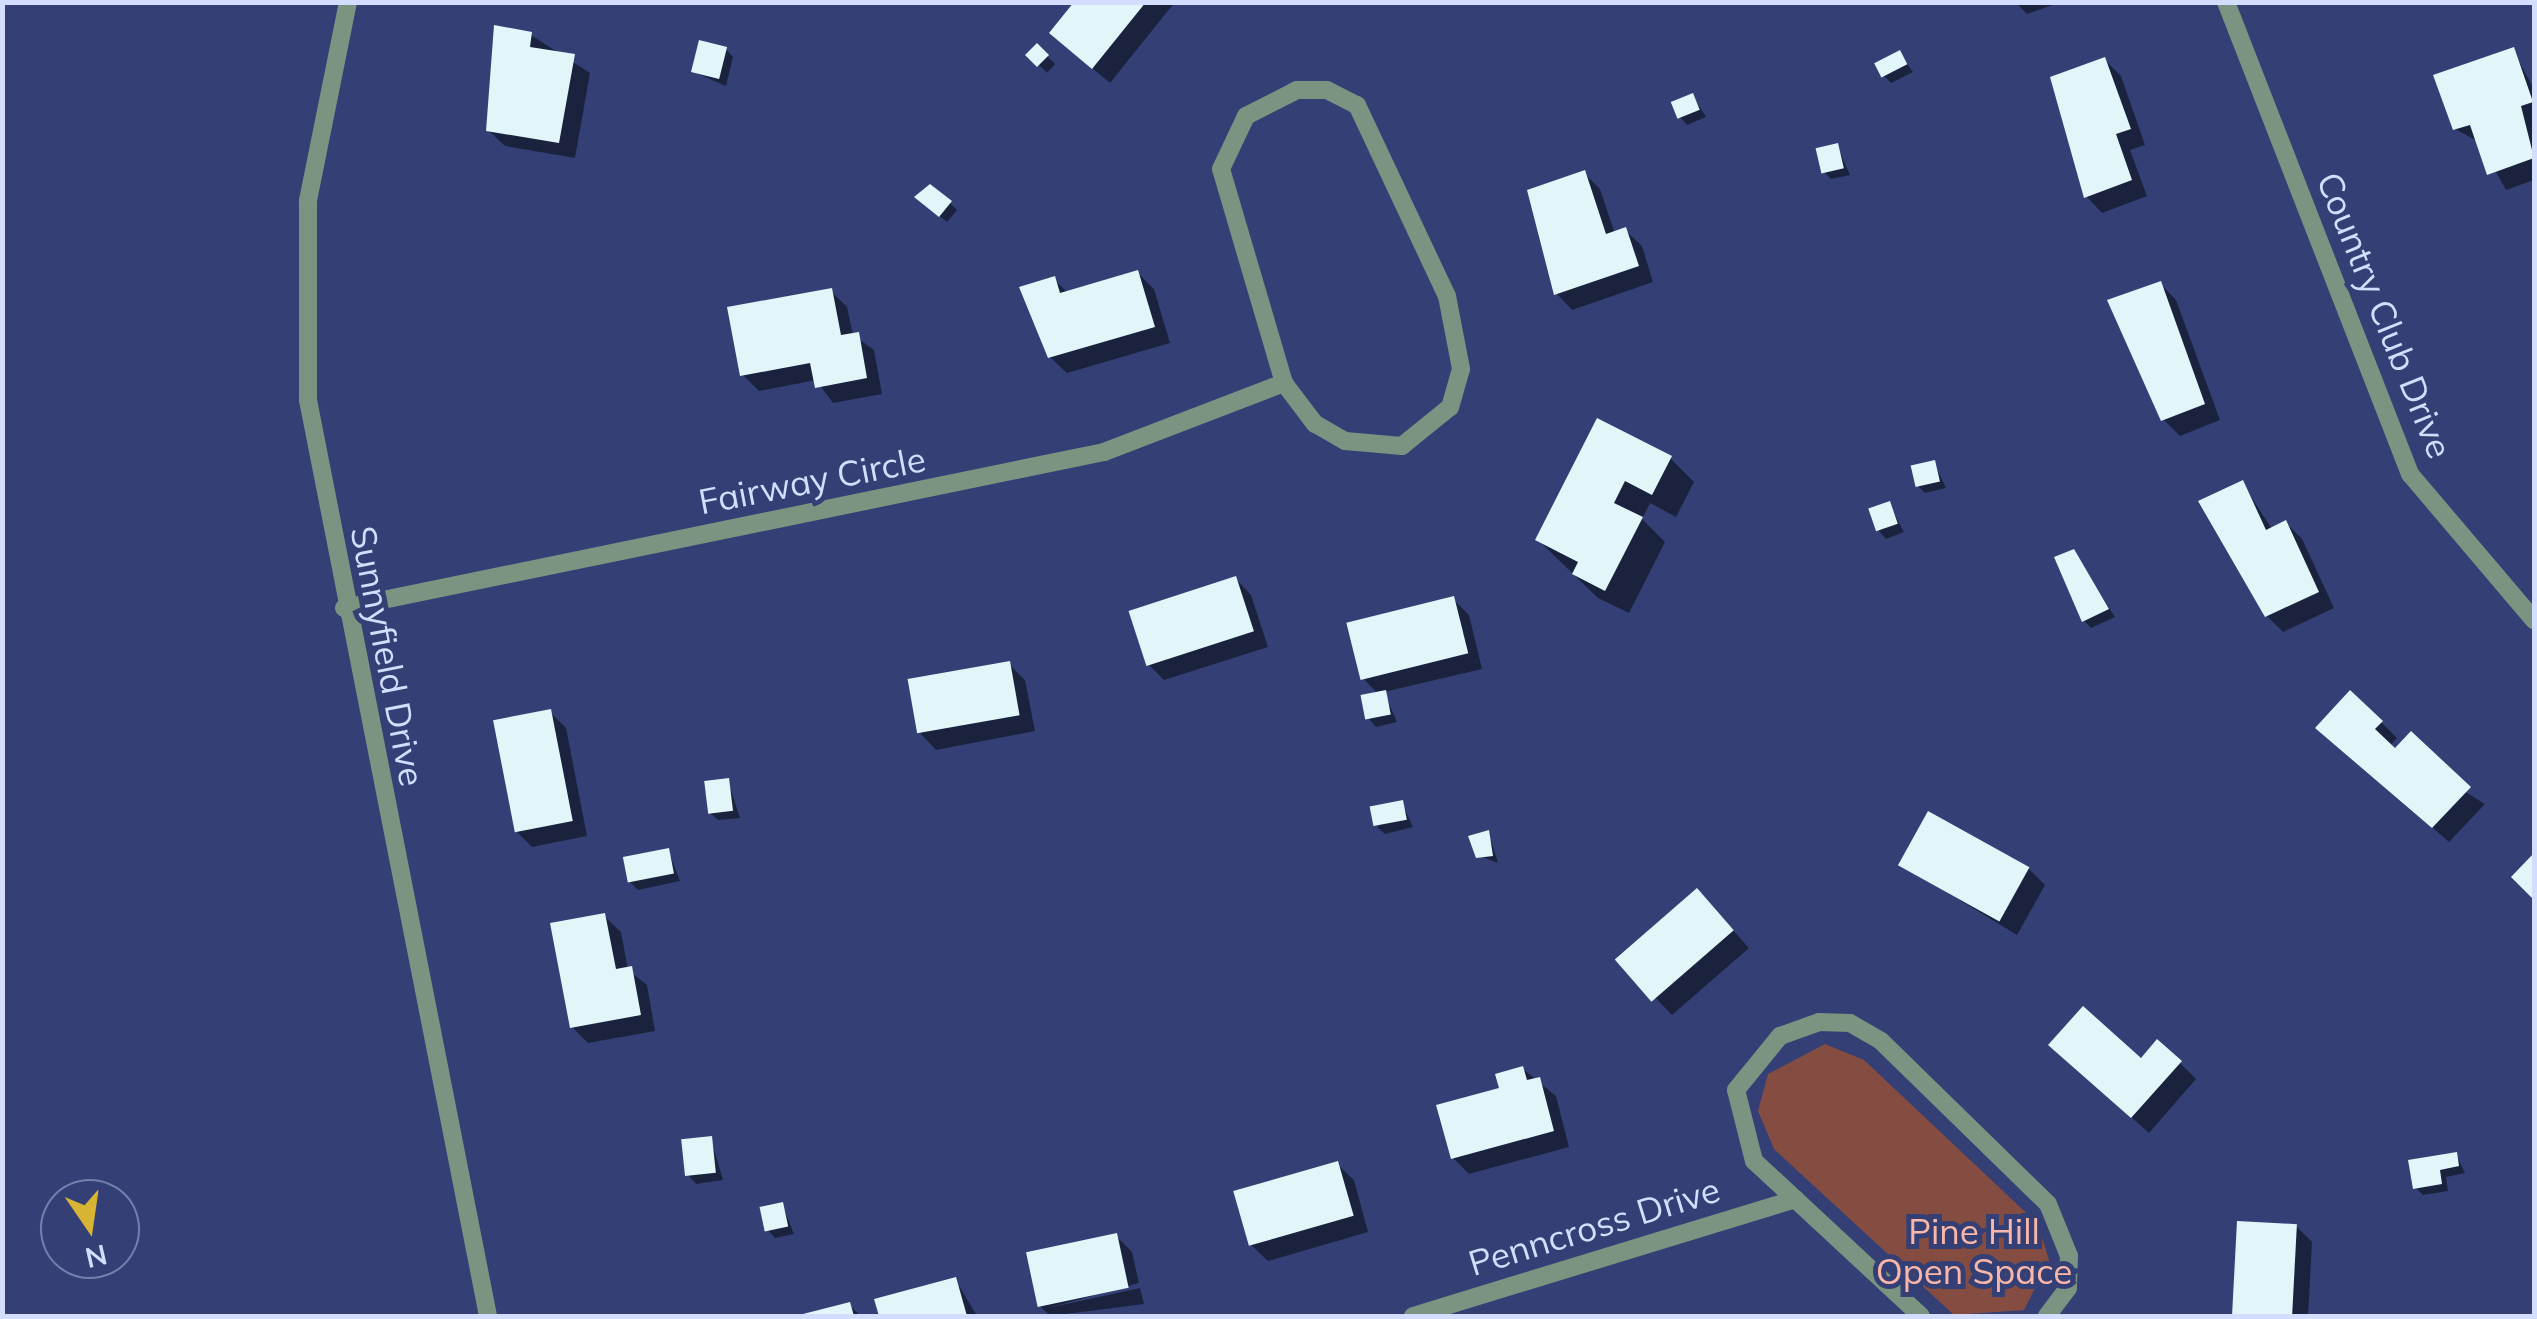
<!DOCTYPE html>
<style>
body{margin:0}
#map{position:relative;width:2537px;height:1319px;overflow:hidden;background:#344075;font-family:Mulish,sans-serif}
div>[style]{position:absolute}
.green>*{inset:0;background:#854c41}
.shadow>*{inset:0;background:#0007;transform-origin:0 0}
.building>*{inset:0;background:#e2f6fa;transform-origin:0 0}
.minor>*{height:18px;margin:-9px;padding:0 9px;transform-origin:9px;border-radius:9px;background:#7b9481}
span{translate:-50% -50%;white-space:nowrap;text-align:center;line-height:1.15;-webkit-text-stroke:10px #344075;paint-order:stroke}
.street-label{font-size:35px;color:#d3ddfd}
.park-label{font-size:35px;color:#fab7a9}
.frame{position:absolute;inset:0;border:5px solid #d3ddfd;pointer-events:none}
.north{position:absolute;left:40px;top:1179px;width:100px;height:100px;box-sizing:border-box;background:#344075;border:2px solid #747fab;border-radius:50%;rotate:167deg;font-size:28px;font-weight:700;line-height:40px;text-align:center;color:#d3ddfd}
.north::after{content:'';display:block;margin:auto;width:35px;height:45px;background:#d8b434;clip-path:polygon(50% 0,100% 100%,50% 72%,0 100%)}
</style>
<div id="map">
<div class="green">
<div style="clip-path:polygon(1825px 1044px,1864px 1060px,2038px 1224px,2049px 1260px,2024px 1310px,1954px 1315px,1774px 1149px,1758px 1111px,1768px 1074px)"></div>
</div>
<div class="shadow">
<div style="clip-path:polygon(1077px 2px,1175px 2px,1110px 83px,1068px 48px)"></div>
<div style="clip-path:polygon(2015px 2px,2061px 2px,2027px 14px)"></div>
<div style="clip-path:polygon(531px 35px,590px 73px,575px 158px,505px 146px,488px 130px)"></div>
<div style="left:1037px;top:47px;width:25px;height:12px;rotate:43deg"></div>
<div style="clip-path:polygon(726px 49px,733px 57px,726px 86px,694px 72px)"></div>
<div style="clip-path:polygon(2513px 50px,2534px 89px,2534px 180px,2506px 190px,2479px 142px,2455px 129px)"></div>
<div style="clip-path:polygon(1899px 53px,1913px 72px,1891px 83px,1884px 76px)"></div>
<div style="clip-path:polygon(2105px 60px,2121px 76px,2145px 145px,2130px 150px,2147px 196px,2102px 213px,2086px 196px)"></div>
<div style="clip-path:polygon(1693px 96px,1706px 117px,1687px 125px,1680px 117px)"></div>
<div style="clip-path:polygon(1837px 146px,1850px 175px,1831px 179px,1824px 172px)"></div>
<div style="clip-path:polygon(1584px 173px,1600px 189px,1615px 234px,1625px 230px,1642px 246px,1653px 282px,1572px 310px,1556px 293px)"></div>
<div style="clip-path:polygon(950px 203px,957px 210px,947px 222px,925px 204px)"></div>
<div style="clip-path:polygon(1138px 273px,1154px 289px,1170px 343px,1067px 373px,1050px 357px,1054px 279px,1068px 293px)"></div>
<div style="clip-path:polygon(2160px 283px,2176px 300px,2220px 420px,2180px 436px,2163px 419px)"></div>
<div style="clip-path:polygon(831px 291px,847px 307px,853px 335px,874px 350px,882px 394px,833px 403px,816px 380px,759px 391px,742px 374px)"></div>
<div style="clip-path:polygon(1598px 421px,1670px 458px,1694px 482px,1676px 517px,1650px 503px,1642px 519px,1665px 542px,1629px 613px,1598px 598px,1538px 540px)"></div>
<div style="clip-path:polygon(1934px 463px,1946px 488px,1925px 493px,1917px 485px)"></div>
<div style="clip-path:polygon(2242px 483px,2272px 529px,2286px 523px,2302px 539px,2334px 608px,2283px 632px,2267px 616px)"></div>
<div style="clip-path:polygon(1889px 504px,1904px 532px,1886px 539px,1879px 531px)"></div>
<div style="clip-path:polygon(2073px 552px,2115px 617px,2091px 628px,2084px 621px)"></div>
<div style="clip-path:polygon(1235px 578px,1251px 595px,1268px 647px,1164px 680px,1147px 663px)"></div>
<div style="clip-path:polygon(1453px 599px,1469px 615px,1482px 669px,1384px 692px,1397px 722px,1376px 727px,1369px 719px,1378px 694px,1362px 677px)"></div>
<div style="clip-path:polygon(1009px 664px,1025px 680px,1035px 731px,936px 750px,920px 733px)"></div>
<div style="clip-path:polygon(550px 712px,566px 728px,587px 836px,532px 847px,516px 831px)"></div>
<div style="clip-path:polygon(2381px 722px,2397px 738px,2390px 746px,2485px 804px,2449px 842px,2331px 739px)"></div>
<div style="clip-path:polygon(728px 781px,740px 818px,718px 820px,710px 813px)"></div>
<div style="clip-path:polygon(1402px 803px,1413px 827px,1385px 834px,1377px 827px)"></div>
<div style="clip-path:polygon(1484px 833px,1491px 840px,1498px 863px,1479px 856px)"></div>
<div style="clip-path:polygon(668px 850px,680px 881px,638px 890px,630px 882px)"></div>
<div style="clip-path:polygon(1901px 864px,2029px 869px,2045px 885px,2017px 935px)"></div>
<div style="clip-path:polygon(1713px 908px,1749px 948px,1672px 1015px,1619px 960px)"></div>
<div style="clip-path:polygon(604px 916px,621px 932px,628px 970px,647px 985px,655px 1031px,588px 1043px,572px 1027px)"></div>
<div style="clip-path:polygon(2068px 1061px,2180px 1063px,2196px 1079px,2149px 1133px)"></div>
<div style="clip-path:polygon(1523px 1069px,1556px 1096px,1569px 1147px,1469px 1174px,1453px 1158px)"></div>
<div style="clip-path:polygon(711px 1139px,723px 1180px,696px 1184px,689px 1176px)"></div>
<div style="clip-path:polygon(2456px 1154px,2465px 1173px,2446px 1177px,2448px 1191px,2423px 1195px,2416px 1188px)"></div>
<div style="clip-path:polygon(1337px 1164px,1354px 1180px,1368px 1232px,1268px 1261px,1251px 1245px)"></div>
<div style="clip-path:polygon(782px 1204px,794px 1234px,775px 1238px,768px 1230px)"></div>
<div style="clip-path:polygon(2240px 1223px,2296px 1226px,2312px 1242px,2308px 1316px,2235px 1316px)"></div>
<div style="clip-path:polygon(1116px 1236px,1132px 1252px,1139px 1283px,1048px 1308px,1140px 1288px,1144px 1304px,1050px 1316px,1040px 1306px)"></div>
<div style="clip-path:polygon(955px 1279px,977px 1316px,876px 1316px,881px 1315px)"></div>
<div style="clip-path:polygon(849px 1305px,861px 1316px,805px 1316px)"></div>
</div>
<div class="building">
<div style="clip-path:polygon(1074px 2px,1146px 2px,1092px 69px,1049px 33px)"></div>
<div style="clip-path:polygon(494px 25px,532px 32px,530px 47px,575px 54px,559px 143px,486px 131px)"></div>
<div style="left:699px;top:40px;width:29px;height:33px;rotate:14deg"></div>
<div style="left:1037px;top:43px;width:17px;height:17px;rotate:45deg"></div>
<div style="clip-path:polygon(2514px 47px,2533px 102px,2521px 106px,2534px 158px,2487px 175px,2470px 125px,2453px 130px,2433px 75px)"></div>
<div style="left:1900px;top:50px;width:16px;height:29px;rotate:63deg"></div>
<div style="clip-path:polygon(2105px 57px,2131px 129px,2116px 134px,2132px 180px,2084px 198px,2050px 77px)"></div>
<div style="left:1693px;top:93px;width:18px;height:24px;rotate:68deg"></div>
<div style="left:1838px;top:143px;width:26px;height:23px;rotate:77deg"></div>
<div style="clip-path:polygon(1585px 170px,1606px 234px,1626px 227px,1639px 266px,1554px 295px,1527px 190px)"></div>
<div style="clip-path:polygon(930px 184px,952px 201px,939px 217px,914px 197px)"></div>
<div style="clip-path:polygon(1138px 270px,1155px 327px,1048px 358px,1019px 287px,1055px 276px,1060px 293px)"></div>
<div style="clip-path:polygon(2161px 281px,2205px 404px,2161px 421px,2107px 300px)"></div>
<div style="clip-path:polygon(832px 288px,841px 335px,859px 332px,867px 378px,815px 388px,810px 363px,740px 376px,727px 307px)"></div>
<div style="clip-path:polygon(1597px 418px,1672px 456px,1652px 495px,1625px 481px,1614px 503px,1643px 517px,1605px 591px,1572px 574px,1578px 562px,1535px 540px)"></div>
<div style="left:1935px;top:460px;width:22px;height:25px;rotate:77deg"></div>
<div style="clip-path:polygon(2243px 480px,2266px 530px,2286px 520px,2319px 592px,2265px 617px,2198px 501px)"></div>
<div style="left:1890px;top:501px;width:24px;height:23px;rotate:71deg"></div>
<div style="clip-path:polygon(2074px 549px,2109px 609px,2082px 622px,2054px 557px)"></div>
<div style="left:1236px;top:576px;width:58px;height:113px;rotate:72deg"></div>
<div style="left:1454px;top:596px;width:59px;height:111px;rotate:76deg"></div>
<div style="left:1010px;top:661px;width:55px;height:104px;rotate:80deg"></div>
<div style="left:1386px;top:690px;width:25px;height:26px;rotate:79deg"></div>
<div style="clip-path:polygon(2350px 690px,2383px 721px,2375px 729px,2395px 748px,2411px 731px,2471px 787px,2432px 828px,2315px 728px)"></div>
<div style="left:551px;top:709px;width:114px;height:59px;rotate:79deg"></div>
<div style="left:729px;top:778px;width:33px;height:25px;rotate:83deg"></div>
<div style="left:1403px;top:800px;width:20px;height:34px;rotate:79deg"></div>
<div style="left:1928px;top:811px;width:116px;height:62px;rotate:29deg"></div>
<div style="clip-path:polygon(1489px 830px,1493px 856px,1476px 858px,1468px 836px)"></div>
<div style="left:669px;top:848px;width:26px;height:47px;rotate:79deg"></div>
<div style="clip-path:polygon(2534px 853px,2534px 900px,2511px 877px)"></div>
<div style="left:1697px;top:888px;width:56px;height:109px;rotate:49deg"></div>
<div style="clip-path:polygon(605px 913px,616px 969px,632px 966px,641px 1015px,570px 1028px,550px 923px)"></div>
<div style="clip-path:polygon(2083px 1006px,2141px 1058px,2157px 1039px,2182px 1061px,2131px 1118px,2048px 1045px)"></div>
<div style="clip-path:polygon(1523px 1066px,1527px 1080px,1540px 1077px,1554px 1131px,1451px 1159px,1436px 1105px,1499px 1088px,1495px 1074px)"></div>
<div style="left:712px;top:1136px;width:37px;height:31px;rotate:84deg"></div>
<div style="clip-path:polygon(2457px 1152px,2459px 1166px,2440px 1170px,2442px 1184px,2413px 1189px,2408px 1160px)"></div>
<div style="left:1338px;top:1161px;width:57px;height:109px;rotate:74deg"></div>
<div style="left:783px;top:1202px;width:25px;height:24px;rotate:78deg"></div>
<div style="left:2237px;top:1221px;width:60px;height:95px;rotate:3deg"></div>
<div style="left:1117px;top:1233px;width:56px;height:93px;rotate:78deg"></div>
<div style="clip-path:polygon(956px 1277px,967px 1316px,879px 1316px,874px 1299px)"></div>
<div style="clip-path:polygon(850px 1302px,854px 1316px,799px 1316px,799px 1315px)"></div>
</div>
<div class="minor">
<div style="left:348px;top:2px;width:203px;rotate:101.4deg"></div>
<div style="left:308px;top:201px;width:199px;rotate:90deg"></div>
<div style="left:308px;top:400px;width:934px;rotate:78.88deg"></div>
<div style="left:2226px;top:2px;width:507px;rotate:68.7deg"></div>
<div style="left:2410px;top:474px;width:192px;rotate:49.7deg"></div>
<div style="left:1297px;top:90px;width:30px"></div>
<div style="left:1327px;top:90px;width:34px;rotate:27deg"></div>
<div style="left:1357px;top:105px;width:211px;rotate:64.8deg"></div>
<div style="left:1447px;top:296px;width:74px;rotate:79.1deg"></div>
<div style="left:1461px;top:369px;width:40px;rotate:106deg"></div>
<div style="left:1450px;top:407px;width:62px;rotate:140.9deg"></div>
<div style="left:1402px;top:446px;width:57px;rotate:-175deg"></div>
<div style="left:1345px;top:441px;width:34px;rotate:-150deg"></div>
<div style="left:1315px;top:424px;width:51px;rotate:-127.1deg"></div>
<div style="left:1284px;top:383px;width:223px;rotate:-106.4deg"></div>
<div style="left:1221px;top:169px;width:59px;rotate:-64.7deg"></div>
<div style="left:1246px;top:116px;width:57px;rotate:-27deg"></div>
<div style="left:344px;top:608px;width:776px;rotate:-11.6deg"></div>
<div style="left:1104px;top:452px;width:193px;rotate:-21deg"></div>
<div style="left:1413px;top:1316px;width:400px;rotate:-17deg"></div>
<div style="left:1921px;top:1316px;width:228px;rotate:-137.1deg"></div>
<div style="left:1754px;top:1161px;width:73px;rotate:-104.2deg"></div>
<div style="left:1736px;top:1090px;width:70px;rotate:-50.8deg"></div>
<div style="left:1780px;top:1036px;width:41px;rotate:-19.7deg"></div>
<div style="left:1819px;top:1022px;width:31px;rotate:2deg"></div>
<div style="left:1850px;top:1023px;width:36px;rotate:30deg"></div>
<div style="left:1881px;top:1041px;width:233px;rotate:44.3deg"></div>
<div style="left:2048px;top:1204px;width:56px;rotate:68deg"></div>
<div style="left:2069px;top:1256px;width:32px;rotate:92deg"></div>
<div style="left:2068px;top:1288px;width:35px;rotate:127deg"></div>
</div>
<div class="street-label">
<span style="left:2385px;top:315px;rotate:68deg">Country Club Drive</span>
<span style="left:812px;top:480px;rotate:-11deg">Fairway Circle</span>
<span style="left:388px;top:656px;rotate:79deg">Sunnyfield Drive</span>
<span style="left:1594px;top:1226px;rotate:-17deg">Penncross Drive</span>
</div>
<div class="park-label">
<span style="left:1974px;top:1251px">Pine Hill<br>Open Space</span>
</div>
<div class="frame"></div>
<div class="north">N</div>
</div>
